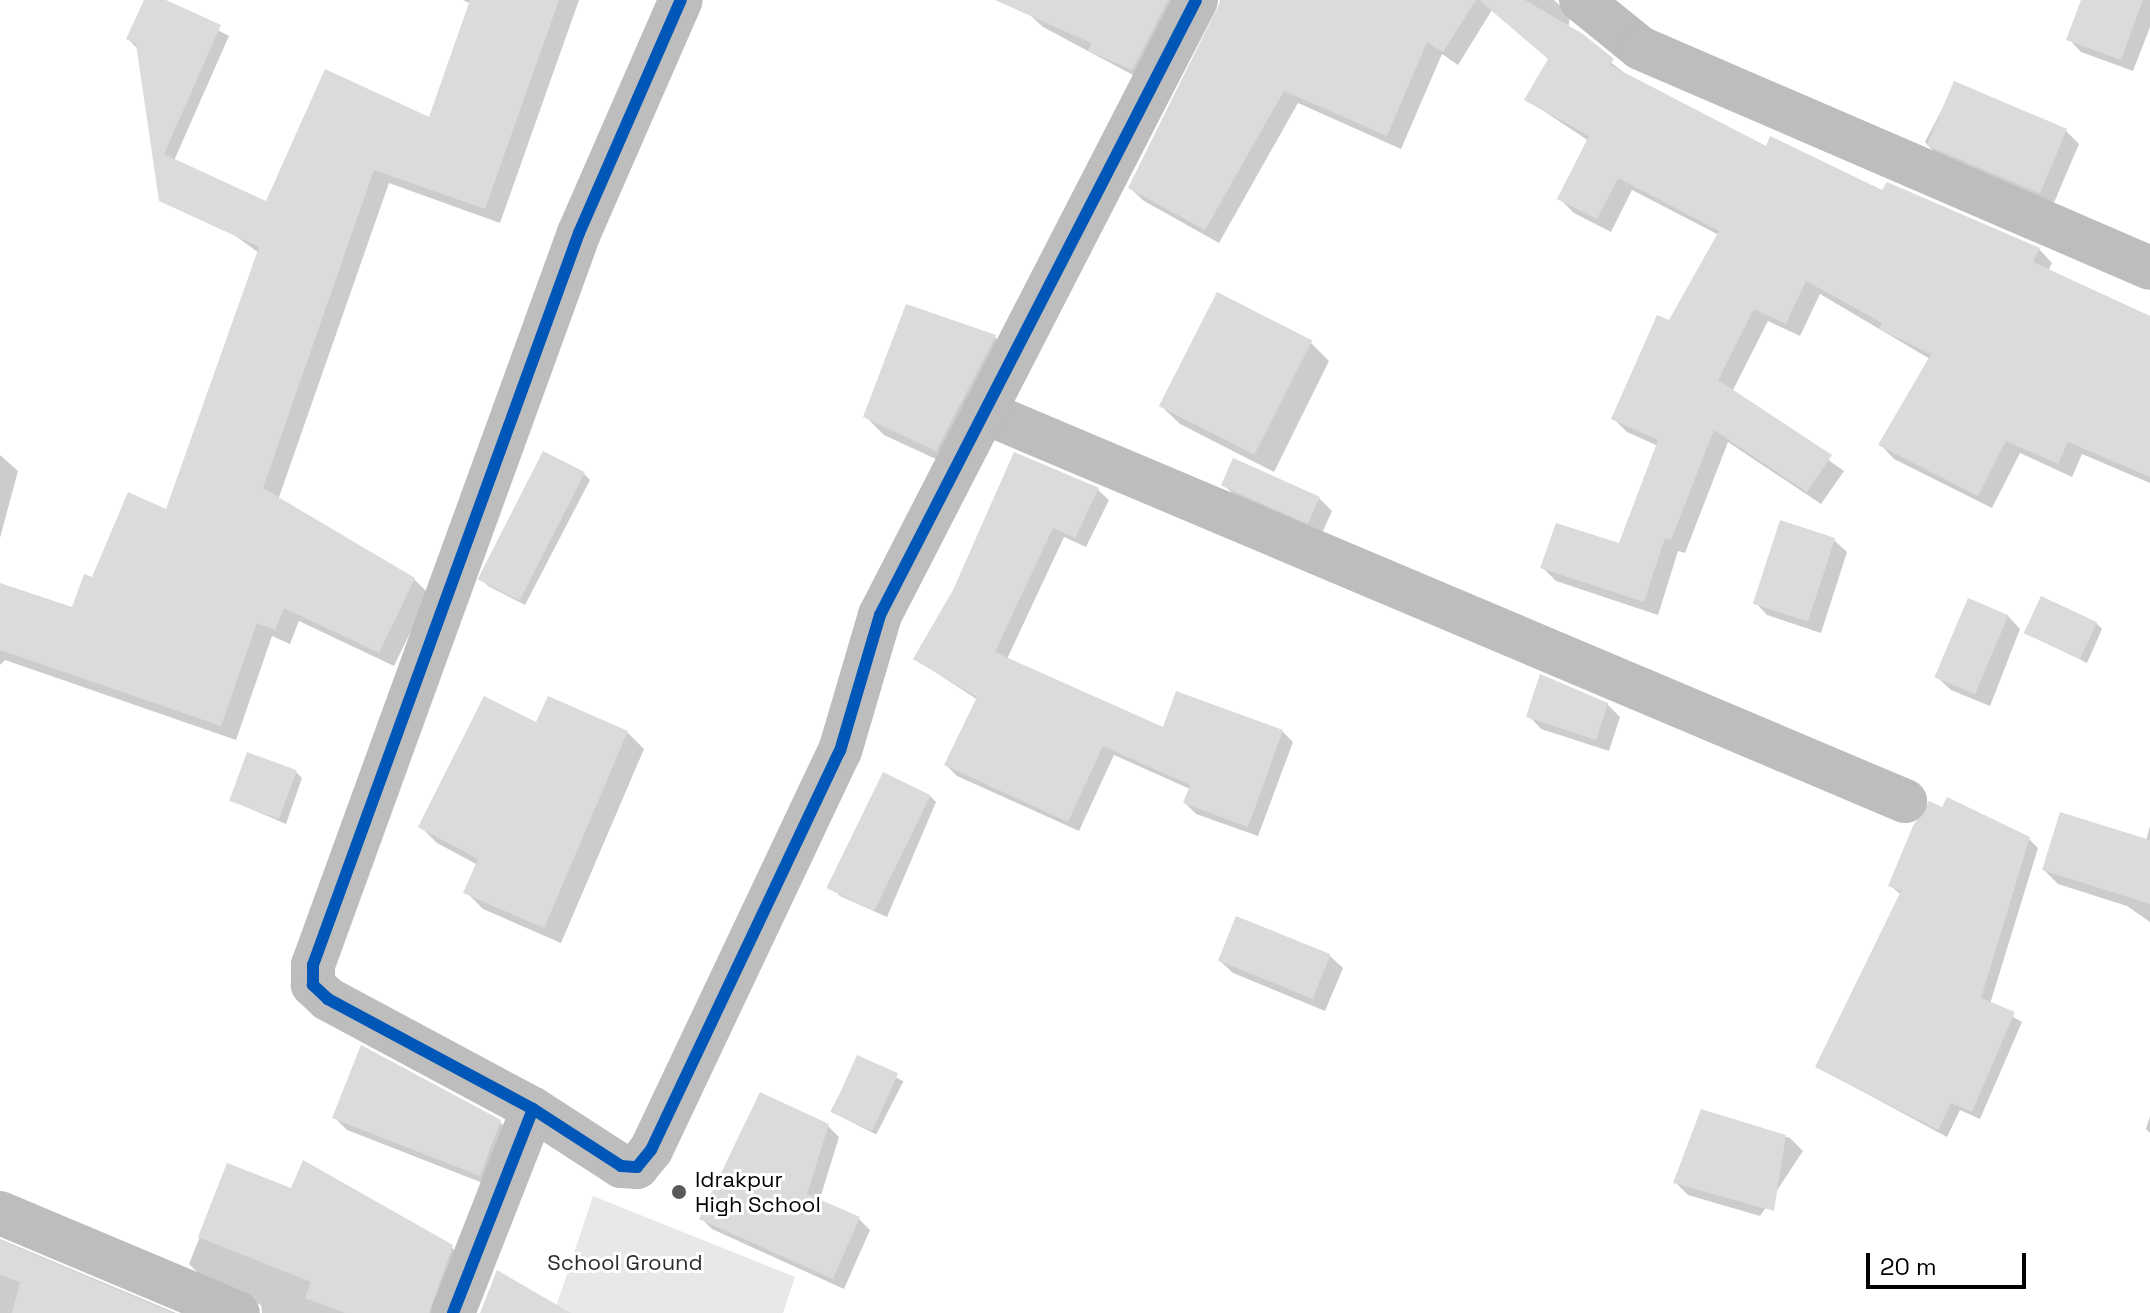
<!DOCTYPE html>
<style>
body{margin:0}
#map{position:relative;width:2150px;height:1313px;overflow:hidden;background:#fff;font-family:"Space Grotesk",sans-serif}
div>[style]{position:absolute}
.green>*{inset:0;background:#e8e8e8}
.shadow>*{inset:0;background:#0003;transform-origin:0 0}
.building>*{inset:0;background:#dbdbdb;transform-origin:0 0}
.street>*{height:44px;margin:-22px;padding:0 22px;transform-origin:22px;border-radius:22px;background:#bdbdbd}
.cycleway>*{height:12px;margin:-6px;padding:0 6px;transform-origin:6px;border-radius:6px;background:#0057b8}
.dots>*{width:22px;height:22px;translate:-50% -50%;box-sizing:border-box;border:4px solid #fff;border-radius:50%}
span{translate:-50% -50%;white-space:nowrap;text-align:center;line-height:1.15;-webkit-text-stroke:6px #fff;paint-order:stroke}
.poi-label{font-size:22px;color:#000}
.left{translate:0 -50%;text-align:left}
.park-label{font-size:22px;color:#2c2c2c}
.scale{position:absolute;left:1866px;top:1253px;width:160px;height:36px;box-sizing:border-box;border:4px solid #000;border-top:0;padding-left:10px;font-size:24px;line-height:28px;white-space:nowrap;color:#000;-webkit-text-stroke:6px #fff;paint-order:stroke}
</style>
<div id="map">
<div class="green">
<div style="clip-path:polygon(593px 1196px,795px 1277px,783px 1313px,554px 1313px)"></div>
</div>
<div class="shadow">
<div style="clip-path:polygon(146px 0,161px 0,229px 36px,165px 181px,137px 48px,128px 39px)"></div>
<div style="clip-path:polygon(463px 0,579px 0,500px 223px,389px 183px,278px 500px,414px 579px,429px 594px,394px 666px,299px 621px,290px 644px,272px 636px,236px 740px,5px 660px,0 665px,0 585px,74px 609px,93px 579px,167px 511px,259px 253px,230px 232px,267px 204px,430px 120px,471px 4px)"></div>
<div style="clip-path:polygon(1035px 0,1191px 0,1146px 82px,1043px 27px,1029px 14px)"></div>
<div style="clip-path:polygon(1220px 0,1554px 0,1570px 15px,1568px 30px,1626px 74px,1767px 149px,2039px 249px,2052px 263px,2048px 271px,2150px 316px,2150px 483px,2082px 454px,2072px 477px,2020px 453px,1992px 508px,1894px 459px,1881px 445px,1930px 359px,1820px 294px,1800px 336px,1768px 321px,1732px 392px,1844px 471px,1821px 504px,1728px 442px,1685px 553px,1678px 551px,1658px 615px,1556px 581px,1543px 568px,1620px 546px,1658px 446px,1627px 432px,1613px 418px,1719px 235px,1632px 190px,1611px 232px,1574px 213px,1560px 199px,1589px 141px,1527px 100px,1550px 60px,1492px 10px,1458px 65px,1442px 54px,1401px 149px,1298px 103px,1219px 243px,1144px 201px,1130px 188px,1220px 12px)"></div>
<div style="clip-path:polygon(2083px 0,2150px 0,2150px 27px,2133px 71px,2081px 52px,2069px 39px)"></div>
<div style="clip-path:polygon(1955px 84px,2066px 131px,2079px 144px,2053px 205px,1937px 155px,1925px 142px)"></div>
<div style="clip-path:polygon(995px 337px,1013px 355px,955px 468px,884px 435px,865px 416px)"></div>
<div style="clip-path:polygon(1311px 343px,1329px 361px,1274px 472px,1180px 424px,1161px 406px)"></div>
<div style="clip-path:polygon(0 455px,18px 471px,0 538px)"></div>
<div style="clip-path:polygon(584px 474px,590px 480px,525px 605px,488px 586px,482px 580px)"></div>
<div style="clip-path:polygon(1223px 484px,1319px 498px,1332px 511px,1322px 533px,1236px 497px)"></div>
<div style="clip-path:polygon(1098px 490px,1109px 500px,1086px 547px,1064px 537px,1007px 659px,1164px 729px,1282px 731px,1293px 742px,1258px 836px,1196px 814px,1185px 803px,1190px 789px,1114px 755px,1079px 831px,957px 776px,946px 765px,978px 700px,915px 659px,954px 591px)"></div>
<div style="clip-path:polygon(1834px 540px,1847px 552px,1821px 633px,1767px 615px,1755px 602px)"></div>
<div style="clip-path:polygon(2008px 616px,2020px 629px,1990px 706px,1951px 690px,1938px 678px)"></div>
<div style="clip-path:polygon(2096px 623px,2102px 629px,2087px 663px,2029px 634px)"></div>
<div style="clip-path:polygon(1607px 704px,1620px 717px,1609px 751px,1541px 729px,1529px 716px)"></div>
<div style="clip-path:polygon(537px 725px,627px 732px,644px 749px,561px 943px,483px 909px,466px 892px,478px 865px,437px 843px,420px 826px)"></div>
<div style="clip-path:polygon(296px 772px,302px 778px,286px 824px,232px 801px)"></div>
<div style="clip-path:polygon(930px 796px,936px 802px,887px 917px,840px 896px,834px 890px)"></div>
<div style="clip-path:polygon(1942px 810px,2029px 839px,2038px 848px,1990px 1004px,2022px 1022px,1980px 1119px,1960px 1110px,1947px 1137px,1817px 1067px,1901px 895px,1890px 885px)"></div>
<div style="clip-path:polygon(2150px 826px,2150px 922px,2127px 906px,2058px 884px,2044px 870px,2146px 841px)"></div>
<div style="clip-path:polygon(1330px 956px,1343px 968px,1325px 1011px,1233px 973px,1220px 961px)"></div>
<div style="left:858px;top:1058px;width:51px;height:60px;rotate:27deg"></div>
<div style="clip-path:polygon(1702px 1112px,1790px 1138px,1803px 1151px,1760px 1216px,1688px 1195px,1676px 1183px)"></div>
<div style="clip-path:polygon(2150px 1116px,2150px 1133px,2146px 1129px)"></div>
<div style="clip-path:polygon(335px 1118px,500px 1122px,513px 1135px,493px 1187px,347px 1130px)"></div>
<div style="clip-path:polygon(828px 1126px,839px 1137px,819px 1202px,859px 1219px,870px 1230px,844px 1289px,712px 1229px,701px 1218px)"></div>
<div style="clip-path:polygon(228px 1166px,451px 1247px,465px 1260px,447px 1313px,262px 1313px,261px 1305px,202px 1277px,189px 1264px)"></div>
<div style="clip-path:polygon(0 1239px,176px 1313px,0 1313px)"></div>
</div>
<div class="building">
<div style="clip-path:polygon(144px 0,166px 0,221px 25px,164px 154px,266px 201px,325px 69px,429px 117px,470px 0,559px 0,485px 209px,374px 170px,263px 488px,415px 578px,379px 653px,284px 608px,275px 630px,257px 623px,221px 726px,0 650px,0 583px,72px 607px,84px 574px,92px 577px,128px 492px,166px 509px,259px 247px,159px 201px,136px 44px,126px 39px)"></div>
<div style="clip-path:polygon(995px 0,1168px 0,1132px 70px,1088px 51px,1091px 43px)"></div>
<div style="clip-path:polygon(1221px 0,1476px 0,1443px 52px,1427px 42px,1387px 136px,1284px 91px,1205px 230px,1128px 188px)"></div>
<div style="clip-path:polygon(1479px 0,1525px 0,1583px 34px,1614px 59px,1610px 65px,1766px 146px,1770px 136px,1882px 190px,1887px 182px,2040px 248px,2033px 262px,2150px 316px,2150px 477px,2068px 442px,2058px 464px,2006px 441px,1978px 496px,1878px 445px,1931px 354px,1879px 329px,1882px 323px,1806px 281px,1786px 324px,1754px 309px,1718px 380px,1832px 455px,1807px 492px,1714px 430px,1671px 540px,1665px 538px,1644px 602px,1540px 568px,1556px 523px,1619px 543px,1658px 440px,1611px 419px,1657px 315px,1669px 320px,1719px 231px,1618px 178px,1597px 219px,1557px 199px,1589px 136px,1524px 100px,1548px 59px)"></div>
<div style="clip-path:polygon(2081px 0,2143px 0,2121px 60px,2066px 40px)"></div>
<div style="left:1954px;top:81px;width:123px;height:70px;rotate:23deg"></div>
<div style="left:1217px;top:292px;width:107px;height:128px;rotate:27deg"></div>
<div style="clip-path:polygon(906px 304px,996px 335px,936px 451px,863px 417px)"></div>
<div style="left:543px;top:451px;width:47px;height:144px;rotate:27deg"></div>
<div style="clip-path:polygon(1014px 452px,1099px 488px,1075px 538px,1053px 528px,995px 652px,1163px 727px,1176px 691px,1283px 730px,1248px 827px,1183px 803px,1190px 785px,1103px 746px,1068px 822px,944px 765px,977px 697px,913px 659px,953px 590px)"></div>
<div style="left:1233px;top:458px;width:95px;height:30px;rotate:24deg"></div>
<div style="left:1780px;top:520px;width:58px;height:88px;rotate:18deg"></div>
<div style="left:2041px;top:596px;width:62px;height:41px;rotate:25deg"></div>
<div style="left:1968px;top:598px;width:44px;height:86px;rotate:23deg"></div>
<div style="clip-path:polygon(1540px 674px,1608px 703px,1596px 740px,1526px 717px)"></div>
<div style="clip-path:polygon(484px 696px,536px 722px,548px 696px,628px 731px,544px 928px,463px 893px,478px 859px,418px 827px)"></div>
<div style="left:247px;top:752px;width:53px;height:52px;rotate:20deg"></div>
<div style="left:883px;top:772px;width:53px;height:129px;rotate:26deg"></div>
<div style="clip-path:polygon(1947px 797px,2030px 837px,1981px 998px,2015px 1012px,1972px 1112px,1951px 1103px,1938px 1130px,1815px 1067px,1901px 891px,1888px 886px,1913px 826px,1929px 801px,1942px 807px)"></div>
<div style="clip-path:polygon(2060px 812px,2150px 840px,2150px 904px,2042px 870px)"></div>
<div style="left:1236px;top:916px;width:102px;height:48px;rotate:22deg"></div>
<div style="clip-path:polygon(361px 1045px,501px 1120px,480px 1176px,332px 1118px)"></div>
<div style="left:857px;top:1055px;width:45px;height:63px;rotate:24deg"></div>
<div style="clip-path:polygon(760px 1092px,829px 1124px,807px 1194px,860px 1217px,833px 1279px,699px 1219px)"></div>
<div style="clip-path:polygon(1701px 1109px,1786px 1135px,1774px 1211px,1673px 1183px)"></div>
<div style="clip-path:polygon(303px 1160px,453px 1245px,429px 1313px,345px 1313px,305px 1298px,311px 1282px,198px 1237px,227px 1163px,291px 1188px)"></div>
<div style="clip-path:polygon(0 1240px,173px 1313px,12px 1313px,20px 1282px,0 1275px)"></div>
<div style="clip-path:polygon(497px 1270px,571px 1313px,480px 1313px)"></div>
</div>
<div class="street">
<div style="left:1581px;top:0;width:76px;rotate:39.1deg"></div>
<div style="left:1640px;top:48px;width:555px;rotate:23.33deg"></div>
<div style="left:984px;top:412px;width:1000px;rotate:22.9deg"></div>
<div style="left:533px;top:1109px;width:233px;rotate:-151.8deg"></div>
<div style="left:328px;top:999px;width:21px;rotate:-137deg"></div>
<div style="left:313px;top:985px;width:20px;rotate:-90deg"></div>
<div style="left:313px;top:965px;width:779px;rotate:-70.03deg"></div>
<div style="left:579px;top:233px;width:254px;rotate:-66.4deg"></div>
<div style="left:0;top:1213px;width:258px;rotate:22.8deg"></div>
<div style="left:453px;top:1313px;width:219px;rotate:-68.6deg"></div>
<div style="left:533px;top:1109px;width:105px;rotate:32.9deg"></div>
<div style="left:621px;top:1166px;width:16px;rotate:4deg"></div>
<div style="left:637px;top:1167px;width:22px;rotate:-51deg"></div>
<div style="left:651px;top:1150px;width:441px;rotate:-64.7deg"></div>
<div style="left:840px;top:751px;width:142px;rotate:-73.6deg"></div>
<div style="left:880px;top:615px;width:691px;rotate:-62.8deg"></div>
</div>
<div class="cycleway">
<div style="left:533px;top:1109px;width:233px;rotate:-151.8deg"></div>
<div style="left:328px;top:999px;width:21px;rotate:-137deg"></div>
<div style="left:313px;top:985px;width:20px;rotate:-90deg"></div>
<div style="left:313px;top:965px;width:779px;rotate:-70.03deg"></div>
<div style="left:579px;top:233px;width:254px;rotate:-66.4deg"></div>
<div style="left:453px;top:1313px;width:219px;rotate:-68.6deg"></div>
<div style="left:533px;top:1109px;width:105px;rotate:32.9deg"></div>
<div style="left:621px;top:1166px;width:16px;rotate:4deg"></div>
<div style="left:637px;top:1167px;width:22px;rotate:-51deg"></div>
<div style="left:651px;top:1150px;width:441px;rotate:-64.7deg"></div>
<div style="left:840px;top:751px;width:142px;rotate:-73.6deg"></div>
<div style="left:880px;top:615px;width:691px;rotate:-62.8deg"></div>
</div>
<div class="dots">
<div style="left:679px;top:1192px;background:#595959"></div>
</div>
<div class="poi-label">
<span class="left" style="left:695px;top:1192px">Idrakpur<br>High School</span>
</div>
<div class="park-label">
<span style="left:625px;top:1263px">School Ground</span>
</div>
<div class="scale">20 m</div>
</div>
